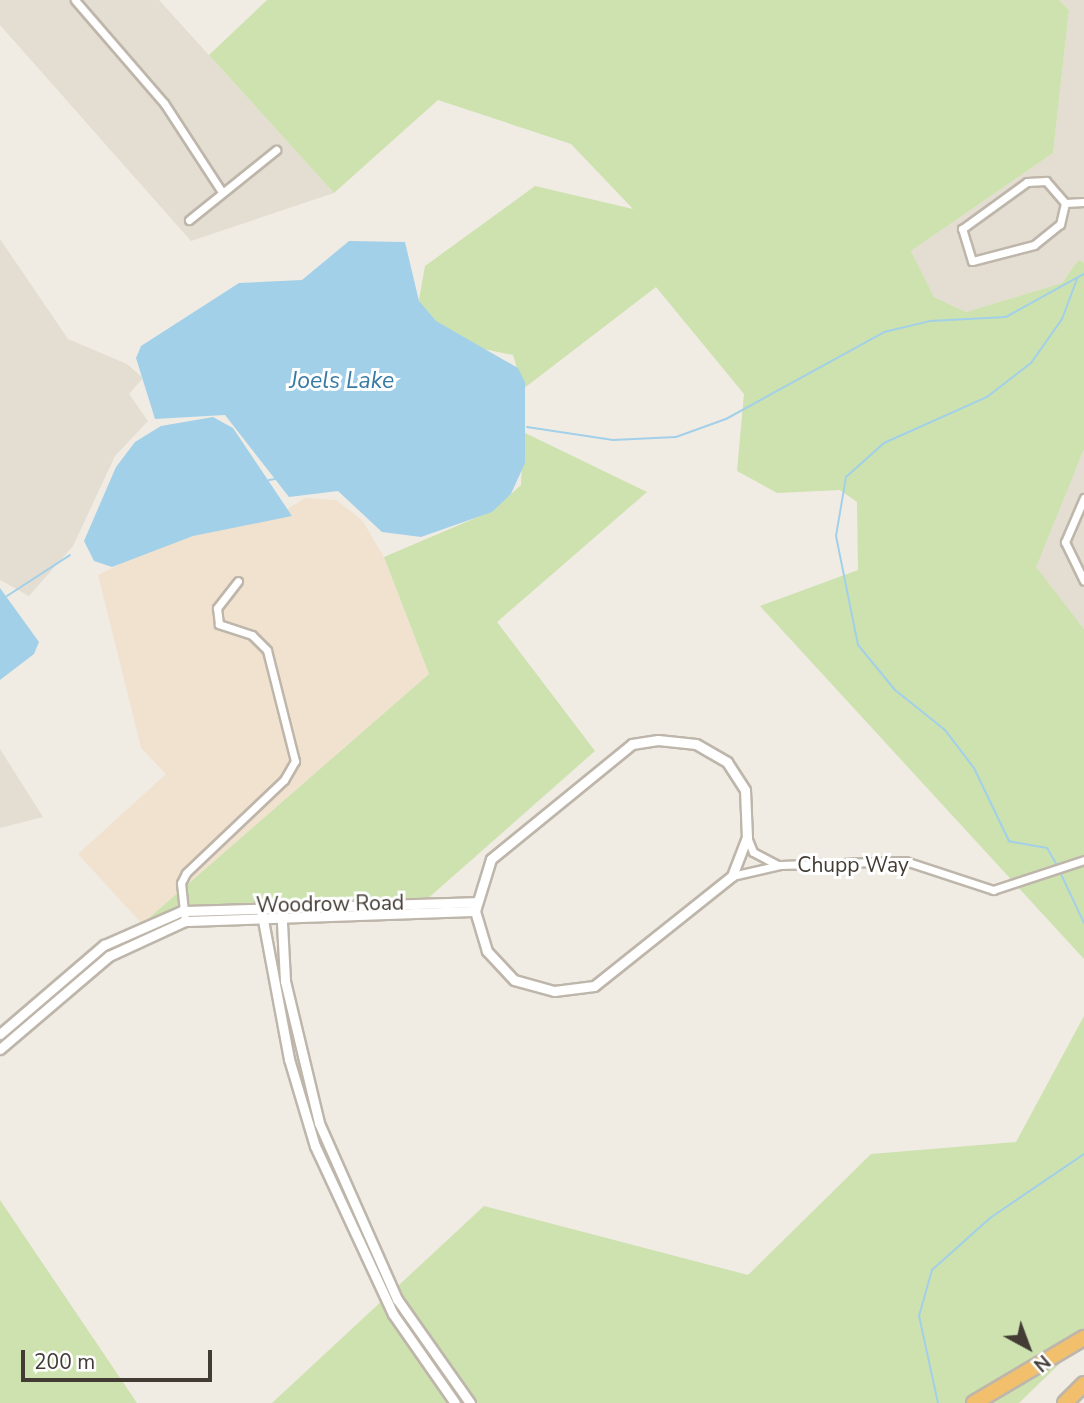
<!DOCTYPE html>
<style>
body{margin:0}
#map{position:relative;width:1084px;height:1403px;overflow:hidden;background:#f0ece4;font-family:"Nunito Sans",sans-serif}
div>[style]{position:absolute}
.residential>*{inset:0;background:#e4ddd2}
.commercial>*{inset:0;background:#f1e2cf}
.green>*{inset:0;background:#cde2af}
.water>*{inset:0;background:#a3d0e9}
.stream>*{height:2px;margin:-1px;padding:0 1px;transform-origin:1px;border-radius:1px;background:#a3d0e9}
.roads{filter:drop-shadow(2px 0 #beb6aa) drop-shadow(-2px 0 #beb6aa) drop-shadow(0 2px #beb6aa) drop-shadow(0 -2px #beb6aa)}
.minor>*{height:7px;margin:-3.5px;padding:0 3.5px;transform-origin:3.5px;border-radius:3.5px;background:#fff}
.tertiary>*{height:9px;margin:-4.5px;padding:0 4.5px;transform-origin:4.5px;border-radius:4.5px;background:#fff}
.motorway>*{height:14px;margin:-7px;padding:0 7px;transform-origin:7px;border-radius:7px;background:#f2c06d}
span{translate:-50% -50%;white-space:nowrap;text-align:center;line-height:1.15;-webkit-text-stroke:6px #fff;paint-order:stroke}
.street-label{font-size:21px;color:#423c34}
.water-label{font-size:23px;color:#377aa4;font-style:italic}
.north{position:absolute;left:993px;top:1312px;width:70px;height:70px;-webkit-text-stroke:5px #fff;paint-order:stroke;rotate:139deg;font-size:19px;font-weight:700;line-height:28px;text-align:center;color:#423c34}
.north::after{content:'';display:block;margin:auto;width:24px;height:32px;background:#423c34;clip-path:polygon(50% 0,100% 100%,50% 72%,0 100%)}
.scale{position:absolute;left:21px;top:1350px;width:191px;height:32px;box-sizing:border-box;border:4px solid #423c34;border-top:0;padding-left:9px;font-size:21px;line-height:24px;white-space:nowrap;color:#423c34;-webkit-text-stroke:5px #fff;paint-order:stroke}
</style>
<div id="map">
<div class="residential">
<div style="clip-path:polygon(0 0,159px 0,334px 193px,191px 241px,0 25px)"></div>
<div style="clip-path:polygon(1059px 0,1084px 0,1084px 263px,1077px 261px,1062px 283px,966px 312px,934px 297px,911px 251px,1053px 153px,1069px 10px)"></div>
<div style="clip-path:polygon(0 239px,68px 339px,127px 364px,143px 378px,129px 394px,148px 421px,115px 456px,73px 546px,29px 596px,0 580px)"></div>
<div style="clip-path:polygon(1084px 449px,1084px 629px,1035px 567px)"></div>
<div style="clip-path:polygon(0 749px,43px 817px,0 828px)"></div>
</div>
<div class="commercial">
<div style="clip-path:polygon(305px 498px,336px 500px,362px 520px,384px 557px,429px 674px,142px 924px,78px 854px,166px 774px,141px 748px,98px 575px,184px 533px,284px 511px)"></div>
</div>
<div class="green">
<div style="clip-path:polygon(267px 0,1059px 0,1069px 10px,1053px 153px,911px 251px,934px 297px,966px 312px,1062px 283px,1078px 260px,1084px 263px,1084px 449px,1036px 567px,1084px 629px,1084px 959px,760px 606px,858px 570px,857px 502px,840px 490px,777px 493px,737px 471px,744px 394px,656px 287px,523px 389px,513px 355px,460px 344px,418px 305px,425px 266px,535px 186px,633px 209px,571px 144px,438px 100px,334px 193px,209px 55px)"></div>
<div style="clip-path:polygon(523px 432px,647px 492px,497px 622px,595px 751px,408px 916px,142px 924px,429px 674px,384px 557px,492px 511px,521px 485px)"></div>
<div style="clip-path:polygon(1084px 1016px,1084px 1340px,1019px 1403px,272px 1403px,484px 1206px,748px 1275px,871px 1154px,1016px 1142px)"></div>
<div style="clip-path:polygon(0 1200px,137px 1403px,0 1403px)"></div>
</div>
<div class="water">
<div style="clip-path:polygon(349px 241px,405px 242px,419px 301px,436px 321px,518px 368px,525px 382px,525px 463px,511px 494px,492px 512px,421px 537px,382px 532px,338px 491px,289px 497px,225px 415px,155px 419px,136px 358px,141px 346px,239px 283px,302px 280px)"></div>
<div style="clip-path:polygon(213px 417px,233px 428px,292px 516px,193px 536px,112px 567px,94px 561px,84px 541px,116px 467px,135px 442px,161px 426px)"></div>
<div style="clip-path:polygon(0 588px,39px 642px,34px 654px,0 680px)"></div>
</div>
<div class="stream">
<div style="left:527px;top:427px;width:87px;rotate:8.6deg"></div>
<div style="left:613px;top:440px;width:63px;rotate:-2.7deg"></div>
<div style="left:676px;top:437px;width:53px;rotate:-19.8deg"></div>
<div style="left:726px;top:419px;width:180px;rotate:-28.8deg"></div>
<div style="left:884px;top:332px;width:47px;rotate:-13.4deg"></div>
<div style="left:930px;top:321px;width:76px;rotate:-3deg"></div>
<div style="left:1006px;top:317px;width:89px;rotate:-28.9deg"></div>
<div style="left:269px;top:480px;width:6px;rotate:-9deg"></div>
<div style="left:7px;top:596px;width:75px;rotate:-33.1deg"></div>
<div style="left:1058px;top:867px;width:22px;rotate:-120deg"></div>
<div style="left:1047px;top:848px;width:39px;rotate:-170deg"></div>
<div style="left:1009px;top:841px;width:81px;rotate:-115.6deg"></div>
<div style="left:974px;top:768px;width:48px;rotate:-127.3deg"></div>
<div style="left:945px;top:730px;width:64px;rotate:-141.3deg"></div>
<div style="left:895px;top:690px;width:58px;rotate:-129.4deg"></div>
<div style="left:858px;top:645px;width:111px;rotate:-101.4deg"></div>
<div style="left:836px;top:536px;width:60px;rotate:-80.4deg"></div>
<div style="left:846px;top:477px;width:51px;rotate:-41.8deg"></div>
<div style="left:884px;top:443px;width:113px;rotate:-24.1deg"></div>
<div style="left:987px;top:397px;width:56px;rotate:-37.7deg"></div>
<div style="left:1031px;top:363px;width:54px;rotate:-54.8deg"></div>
<div style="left:1062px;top:319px;width:43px;rotate:-69.4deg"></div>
<div style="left:1060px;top:872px;width:56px;rotate:64.8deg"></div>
<div style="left:938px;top:1403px;width:89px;rotate:-102.3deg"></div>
<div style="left:919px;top:1316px;width:48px;rotate:-74.2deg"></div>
<div style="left:932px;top:1270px;width:78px;rotate:-41.9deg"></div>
<div style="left:990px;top:1218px;width:114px;rotate:-34.2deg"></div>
</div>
<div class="roads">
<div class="minor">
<div style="left:75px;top:0;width:136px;rotate:49.2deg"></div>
<div style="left:164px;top:103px;width:106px;rotate:56.9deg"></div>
<div style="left:1046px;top:181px;width:29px;rotate:49deg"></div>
<div style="left:1065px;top:203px;width:22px;rotate:103deg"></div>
<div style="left:1060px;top:224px;width:33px;rotate:141deg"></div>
<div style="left:1034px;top:245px;width:64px;rotate:165.5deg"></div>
<div style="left:972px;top:261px;width:34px;rotate:-107deg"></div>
<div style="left:962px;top:229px;width:80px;rotate:-35.9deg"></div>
<div style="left:1027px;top:182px;width:19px;rotate:-3deg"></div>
<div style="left:1065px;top:203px;width:19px;rotate:-3deg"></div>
<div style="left:189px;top:220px;width:112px;rotate:-38.8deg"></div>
<div style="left:1084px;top:498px;width:48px;rotate:113.4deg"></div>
<div style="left:1065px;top:542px;width:43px;rotate:64deg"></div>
<div style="left:747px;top:837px;width:16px;rotate:68deg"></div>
<div style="left:753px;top:852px;width:26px;rotate:28deg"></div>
<div style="left:732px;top:876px;width:49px;rotate:-12.9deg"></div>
<div style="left:780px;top:865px;width:125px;rotate:-1.8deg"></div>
<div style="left:905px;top:861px;width:93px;rotate:18.2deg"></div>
<div style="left:993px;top:890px;width:96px;rotate:-18.2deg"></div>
<div style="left:185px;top:921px;width:38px;rotate:-96deg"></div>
<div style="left:181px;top:883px;width:11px;rotate:-63deg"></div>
<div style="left:186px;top:873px;width:135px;rotate:-43.5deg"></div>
<div style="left:284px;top:780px;width:22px;rotate:-60deg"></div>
<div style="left:295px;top:761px;width:114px;rotate:-104.2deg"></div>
<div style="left:267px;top:650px;width:21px;rotate:-135deg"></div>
<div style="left:252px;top:635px;width:35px;rotate:-162deg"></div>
<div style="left:219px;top:624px;width:16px;rotate:-97deg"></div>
<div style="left:217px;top:608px;width:34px;rotate:-52deg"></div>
</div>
<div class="tertiary">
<div style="left:658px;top:740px;width:38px;rotate:6deg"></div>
<div style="left:696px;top:744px;width:36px;rotate:30deg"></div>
<div style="left:727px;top:762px;width:33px;rotate:57deg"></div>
<div style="left:745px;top:790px;width:47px;rotate:87.6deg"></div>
<div style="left:747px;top:837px;width:42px;rotate:111deg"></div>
<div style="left:732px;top:876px;width:176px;rotate:141.4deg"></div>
<div style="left:594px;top:986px;width:40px;rotate:172.9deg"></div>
<div style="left:554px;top:991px;width:41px;rotate:-164.6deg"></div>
<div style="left:514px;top:980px;width:40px;rotate:-133deg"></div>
<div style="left:487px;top:951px;width:42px;rotate:-106.7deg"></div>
<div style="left:475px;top:911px;width:54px;rotate:-72.9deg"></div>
<div style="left:491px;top:859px;width:182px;rotate:-39.2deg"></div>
<div style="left:632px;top:744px;width:26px;rotate:-9deg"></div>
<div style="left:260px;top:904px;width:158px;rotate:79.4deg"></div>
<div style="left:289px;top:1059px;width:91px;rotate:73.4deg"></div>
<div style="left:315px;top:1146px;width:185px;rotate:65.1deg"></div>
<div style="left:393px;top:1314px;width:108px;rotate:55.1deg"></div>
<div style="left:281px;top:904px;width:77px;rotate:87deg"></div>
<div style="left:285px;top:981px;width:146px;rotate:76.5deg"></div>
<div style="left:319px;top:1123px;width:193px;rotate:66.1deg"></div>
<div style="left:397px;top:1299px;width:127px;rotate:54.9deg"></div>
<div style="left:0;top:1034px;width:137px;rotate:-40.6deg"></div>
<div style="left:104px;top:945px;width:85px;rotate:-23.6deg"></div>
<div style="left:182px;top:911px;width:295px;rotate:-1.7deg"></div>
<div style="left:0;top:1049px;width:143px;rotate:-40.5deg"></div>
<div style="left:109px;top:956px;width:84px;rotate:-24.7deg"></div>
<div style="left:185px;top:921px;width:290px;rotate:-2deg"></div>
</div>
<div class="motorway">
<div style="left:974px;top:1403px;width:128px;rotate:-30.6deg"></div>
<div style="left:1065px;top:1403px;width:27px;rotate:-45deg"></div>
</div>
</div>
<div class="street-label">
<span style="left:853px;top:865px">Chupp Way</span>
<span style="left:330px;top:904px;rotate:-1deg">Woodrow Road</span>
</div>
<div class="water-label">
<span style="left:342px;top:381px">Joels Lake</span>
</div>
<div class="north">N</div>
<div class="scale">200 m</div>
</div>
